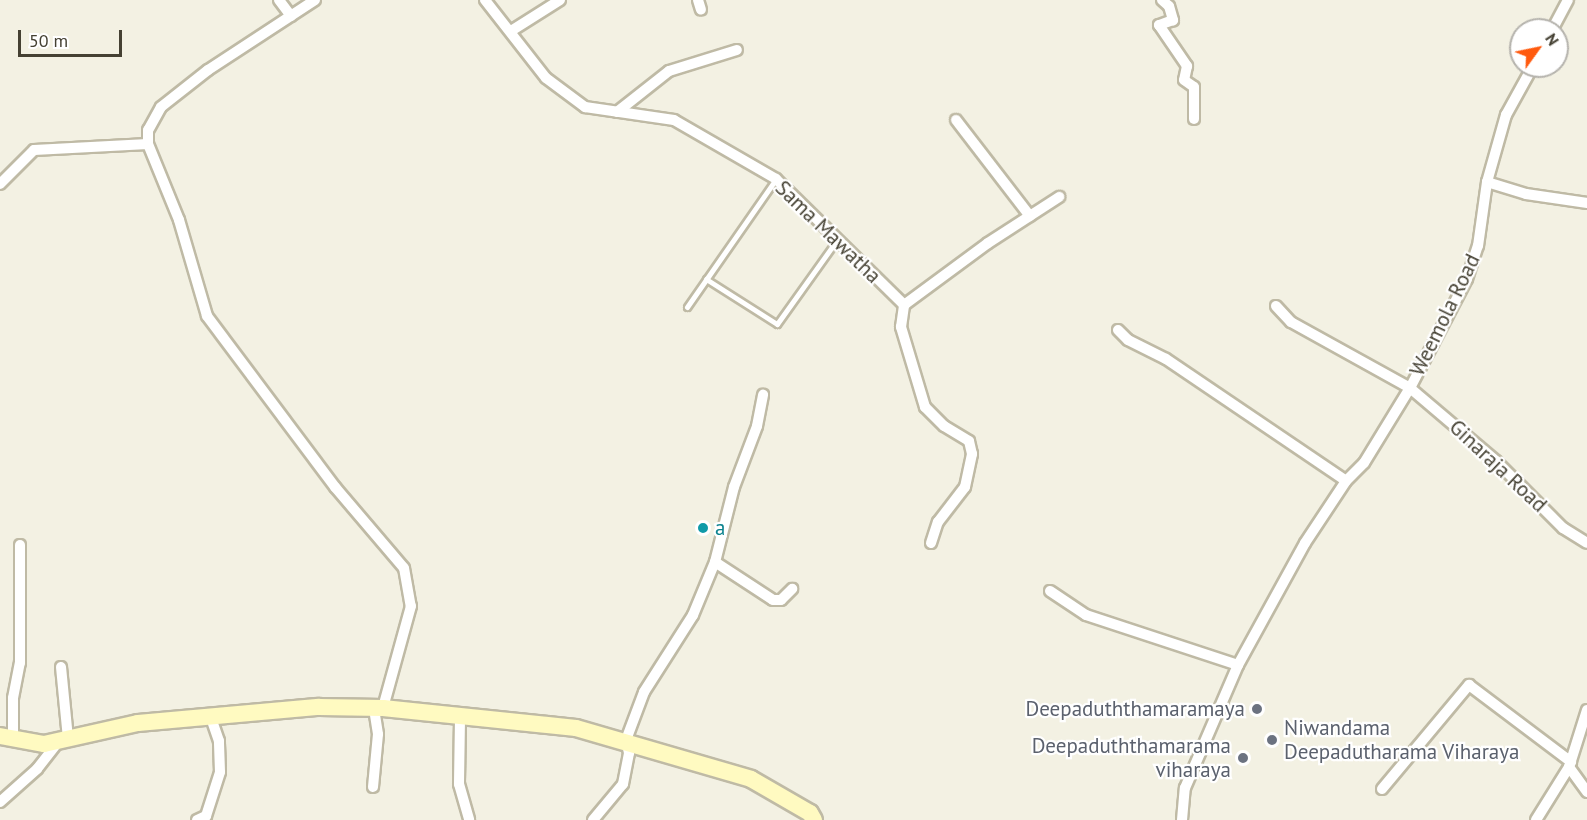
<!DOCTYPE html>
<style>
body{margin:0}
#map{position:relative;width:1587px;height:820px;overflow:hidden;background:#f3f1e3;font-family:"PT Sans",sans-serif}
div>[style]{position:absolute}
.roads{filter:drop-shadow(2px 0 #bfbaa5) drop-shadow(-2px 0 #bfbaa5) drop-shadow(0 2px #bfbaa5) drop-shadow(0 -2px #bfbaa5)}
.lane>*{height:5px;margin:-2.5px;padding:0 2.5px;transform-origin:2.5px;border-radius:2.5px;background:#fff}
.street>*{height:10px;margin:-5px;padding:0 5px;transform-origin:5px;border-radius:5px;background:#fff}
.secondary>*{height:16px;margin:-8px;padding:0 8px;transform-origin:8px;border-radius:8px;background:#fffac1}
.dots>*{width:16px;height:16px;translate:-50% -50%;box-sizing:border-box;border:3px solid #fff;border-radius:50%}
span{translate:-50% -50%;white-space:nowrap;text-align:center;line-height:1.15;-webkit-text-stroke:4.5px #fff;paint-order:stroke}
.street-label{font-size:21px;color:#454133}
.culture-label{font-size:21px;color:#0d838f}
.left{translate:0 -50%;text-align:left}
.worship-label{font-size:21px;color:#5b616d}
.right{translate:-100% -50%;text-align:right}
.north{position:absolute;left:1509px;top:18px;width:60px;height:60px;box-sizing:border-box;background:#fff;border:2px solid #b5b3ad;border-radius:50%;rotate:57deg;font-size:16px;font-weight:700;line-height:24px;text-align:center;color:#454133}
.north::after{content:'';display:block;margin:auto;width:21px;height:27px;background:#ff5a0e;clip-path:polygon(50% 0,100% 100%,50% 72%,0 100%)}
.scale{position:absolute;left:18px;top:30px;width:104px;height:27px;box-sizing:border-box;border:3px solid #454133;border-top:0;padding-left:8px;font-size:18px;line-height:21px;white-space:nowrap;color:#454133;-webkit-text-stroke:4px #fff;paint-order:stroke}
</style>
<div id="map">
<div class="roads">
<div class="lane">
<div style="left:706px;top:279px;width:84px;rotate:32.4deg"></div>
<div style="left:777px;top:324px;width:103px;rotate:-54.5deg"></div>
<div style="left:687px;top:307px;width:156px;rotate:-55.2deg"></div>
</div>
<div class="street">
<div style="left:279px;top:0;width:20px;rotate:53deg"></div>
<div style="left:315px;top:0;width:128px;rotate:146.8deg"></div>
<div style="left:208px;top:70px;width:60px;rotate:141.8deg"></div>
<div style="left:161px;top:107px;width:26px;rotate:119deg"></div>
<div style="left:148px;top:130px;width:14px;rotate:90deg"></div>
<div style="left:148px;top:144px;width:82px;rotate:67.8deg"></div>
<div style="left:179px;top:220px;width:100px;rotate:73.7deg"></div>
<div style="left:207px;top:316px;width:214px;rotate:53.2deg"></div>
<div style="left:335px;top:487px;width:106px;rotate:49.6deg"></div>
<div style="left:404px;top:568px;width:39px;rotate:80deg"></div>
<div style="left:411px;top:606px;width:106px;rotate:105.4deg"></div>
<div style="left:485px;top:0;width:99px;rotate:52deg"></div>
<div style="left:546px;top:78px;width:49px;rotate:36.6deg"></div>
<div style="left:585px;top:107px;width:90px;rotate:8.3deg"></div>
<div style="left:674px;top:120px;width:118px;rotate:30deg"></div>
<div style="left:776px;top:179px;width:180px;rotate:44.5deg"></div>
<div style="left:698px;top:0;width:10px;rotate:73deg"></div>
<div style="left:1162px;top:0;width:9px;rotate:41deg"></div>
<div style="left:1169px;top:6px;width:15px;rotate:74deg"></div>
<div style="left:1173px;top:20px;width:15px;rotate:160deg"></div>
<div style="left:1159px;top:25px;width:50px;rotate:55.7deg"></div>
<div style="left:1187px;top:66px;width:14px;rotate:102deg"></div>
<div style="left:1184px;top:80px;width:12px;rotate:35deg"></div>
<div style="left:1194px;top:87px;width:32px;rotate:90deg"></div>
<div style="left:1552px;top:30px;width:34px;rotate:-62deg"></div>
<div style="left:511px;top:31px;width:58px;rotate:-32.3deg"></div>
<div style="left:617px;top:112px;width:66px;rotate:-38.3deg"></div>
<div style="left:669px;top:71px;width:71px;rotate:-17.2deg"></div>
<div style="left:956px;top:120px;width:121px;rotate:52.4deg"></div>
<div style="left:1487px;top:182px;width:41px;rotate:17.1deg"></div>
<div style="left:1526px;top:194px;width:62px;rotate:8.4deg"></div>
<div style="left:0;top:184px;width:48px;rotate:-45deg"></div>
<div style="left:34px;top:150px;width:114px;rotate:-3deg"></div>
<div style="left:1276px;top:306px;width:22px;rotate:47deg"></div>
<div style="left:1291px;top:322px;width:136px;rotate:29deg"></div>
<div style="left:1410px;top:388px;width:113px;rotate:40.3deg"></div>
<div style="left:1496px;top:461px;width:95px;rotate:45deg"></div>
<div style="left:1563px;top:528px;width:28px;rotate:32deg"></div>
<div style="left:1118px;top:330px;width:14px;rotate:45deg"></div>
<div style="left:1128px;top:340px;width:42px;rotate:26.6deg"></div>
<div style="left:1166px;top:359px;width:217px;rotate:34.1deg"></div>
<div style="left:931px;top:543px;width:22px;rotate:-72deg"></div>
<div style="left:938px;top:522px;width:44px;rotate:-52.4deg"></div>
<div style="left:965px;top:487px;width:34px;rotate:-78deg"></div>
<div style="left:972px;top:454px;width:13px;rotate:-103deg"></div>
<div style="left:969px;top:441px;width:29px;rotate:-149deg"></div>
<div style="left:944px;top:426px;width:27px;rotate:-135deg"></div>
<div style="left:925px;top:407px;width:84px;rotate:-106.7deg"></div>
<div style="left:901px;top:327px;width:22px;rotate:-82deg"></div>
<div style="left:904px;top:305px;width:104px;rotate:-36.4deg"></div>
<div style="left:988px;top:243px;width:85px;rotate:-32.9deg"></div>
<div style="left:715px;top:562px;width:69px;rotate:33.2deg"></div>
<div style="left:773px;top:600px;width:8px"></div>
<div style="left:781px;top:600px;width:16px;rotate:-45deg"></div>
<div style="left:1050px;top:591px;width:43px;rotate:33.7deg"></div>
<div style="left:1086px;top:615px;width:160px;rotate:18.2deg"></div>
<div style="left:61px;top:667px;width:72px;rotate:84.4deg"></div>
<div style="left:1587px;top:710px;width:60px;rotate:107.5deg"></div>
<div style="left:1569px;top:767px;width:31px;rotate:54deg"></div>
<div style="left:460px;top:719px;width:65px;rotate:90.9deg"></div>
<div style="left:459px;top:784px;width:37px;rotate:74deg"></div>
<div style="left:13px;top:741px;width:43px;rotate:-90deg"></div>
<div style="left:13px;top:698px;width:36px;rotate:-79deg"></div>
<div style="left:20px;top:663px;width:118px;rotate:-90deg"></div>
<div style="left:373px;top:787px;width:53px;rotate:-84.6deg"></div>
<div style="left:378px;top:734px;width:26px;rotate:-99deg"></div>
<div style="left:1382px;top:789px;width:136px;rotate:-50.1deg"></div>
<div style="left:1469px;top:685px;width:128px;rotate:37deg"></div>
<div style="left:0;top:802px;width:50px;rotate:-41.7deg"></div>
<div style="left:37px;top:769px;width:34px;rotate:-52deg"></div>
<div style="left:197px;top:820px;width:10px;rotate:-24deg"></div>
<div style="left:206px;top:816px;width:46px;rotate:-72.3deg"></div>
<div style="left:220px;top:772px;width:31px;rotate:-92deg"></div>
<div style="left:219px;top:741px;width:28px;rotate:-109deg"></div>
<div style="left:593px;top:820px;width:47px;rotate:-50.2deg"></div>
<div style="left:623px;top:784px;width:32px;rotate:-79deg"></div>
<div style="left:629px;top:753px;width:13px;rotate:-103deg"></div>
<div style="left:626px;top:740px;width:51px;rotate:-69.4deg"></div>
<div style="left:644px;top:692px;width:91px;rotate:-57.5deg"></div>
<div style="left:693px;top:615px;width:57px;rotate:-67.5deg"></div>
<div style="left:715px;top:562px;width:77px;rotate:-75.8deg"></div>
<div style="left:734px;top:487px;width:65px;rotate:-69.3deg"></div>
<div style="left:757px;top:426px;width:32px;rotate:-79deg"></div>
<div style="left:1182px;top:820px;width:32px;rotate:-85deg"></div>
<div style="left:1185px;top:788px;width:134px;rotate:-66.7deg"></div>
<div style="left:1238px;top:665px;width:139px;rotate:-61.2deg"></div>
<div style="left:1305px;top:543px;width:74px;rotate:-56.5deg"></div>
<div style="left:1346px;top:481px;width:25px;rotate:-45deg"></div>
<div style="left:1364px;top:463px;width:88px;rotate:-58.5deg"></div>
<div style="left:1410px;top:388px;width:123px;rotate:-62.4deg"></div>
<div style="left:1467px;top:279px;width:35px;rotate:-72deg"></div>
<div style="left:1478px;top:246px;width:65px;rotate:-82deg"></div>
<div style="left:1487px;top:182px;width:70px;rotate:-74.2deg"></div>
<div style="left:1506px;top:115px;width:56px;rotate:-61.1deg"></div>
<div style="left:1536px;top:820px;width:62px;rotate:-58.1deg"></div>
</div>
<div class="secondary">
<div style="left:0;top:736px;width:45px;rotate:10.3deg"></div>
<div style="left:44px;top:744px;width:96px;rotate:-12.6deg"></div>
<div style="left:138px;top:723px;width:182px;rotate:-5.1deg"></div>
<div style="left:319px;top:707px;width:64px;rotate:0.9deg"></div>
<div style="left:383px;top:708px;width:194px;rotate:5.9deg"></div>
<div style="left:576px;top:728px;width:182px;rotate:16.2deg"></div>
<div style="left:751px;top:779px;width:68px;rotate:30deg"></div>
<div style="left:810px;top:813px;width:8px;rotate:60deg"></div>
</div>
</div>
<div class="dots">
<div style="left:703px;top:528px;background:#0f9aa8"></div>
<div style="left:1257px;top:709px;background:#6b7280"></div>
<div style="left:1272px;top:740px;background:#6b7280"></div>
<div style="left:1243px;top:758px;background:#6b7280"></div>
</div>
<div class="street-label">
<span style="left:828px;top:232px;rotate:44deg">Sama Mawatha</span>
<span style="left:1445px;top:315px;rotate:-64deg">Weemola Road</span>
<span style="left:1498px;top:466px;rotate:43deg">Ginaraja Road</span>
</div>
<div class="culture-label">
<span class="left" style="left:715px;top:528px">a</span>
</div>
<div class="worship-label">
<span class="right" style="left:1245px;top:709px">Deepaduththamaramaya</span>
<span class="left" style="left:1284px;top:740px">Niwandama<br>Deepadutharama Viharaya</span>
<span class="right" style="left:1231px;top:758px">Deepaduththamarama<br>viharaya</span>
</div>
<div class="north">N</div>
<div class="scale">50 m</div>
</div>
